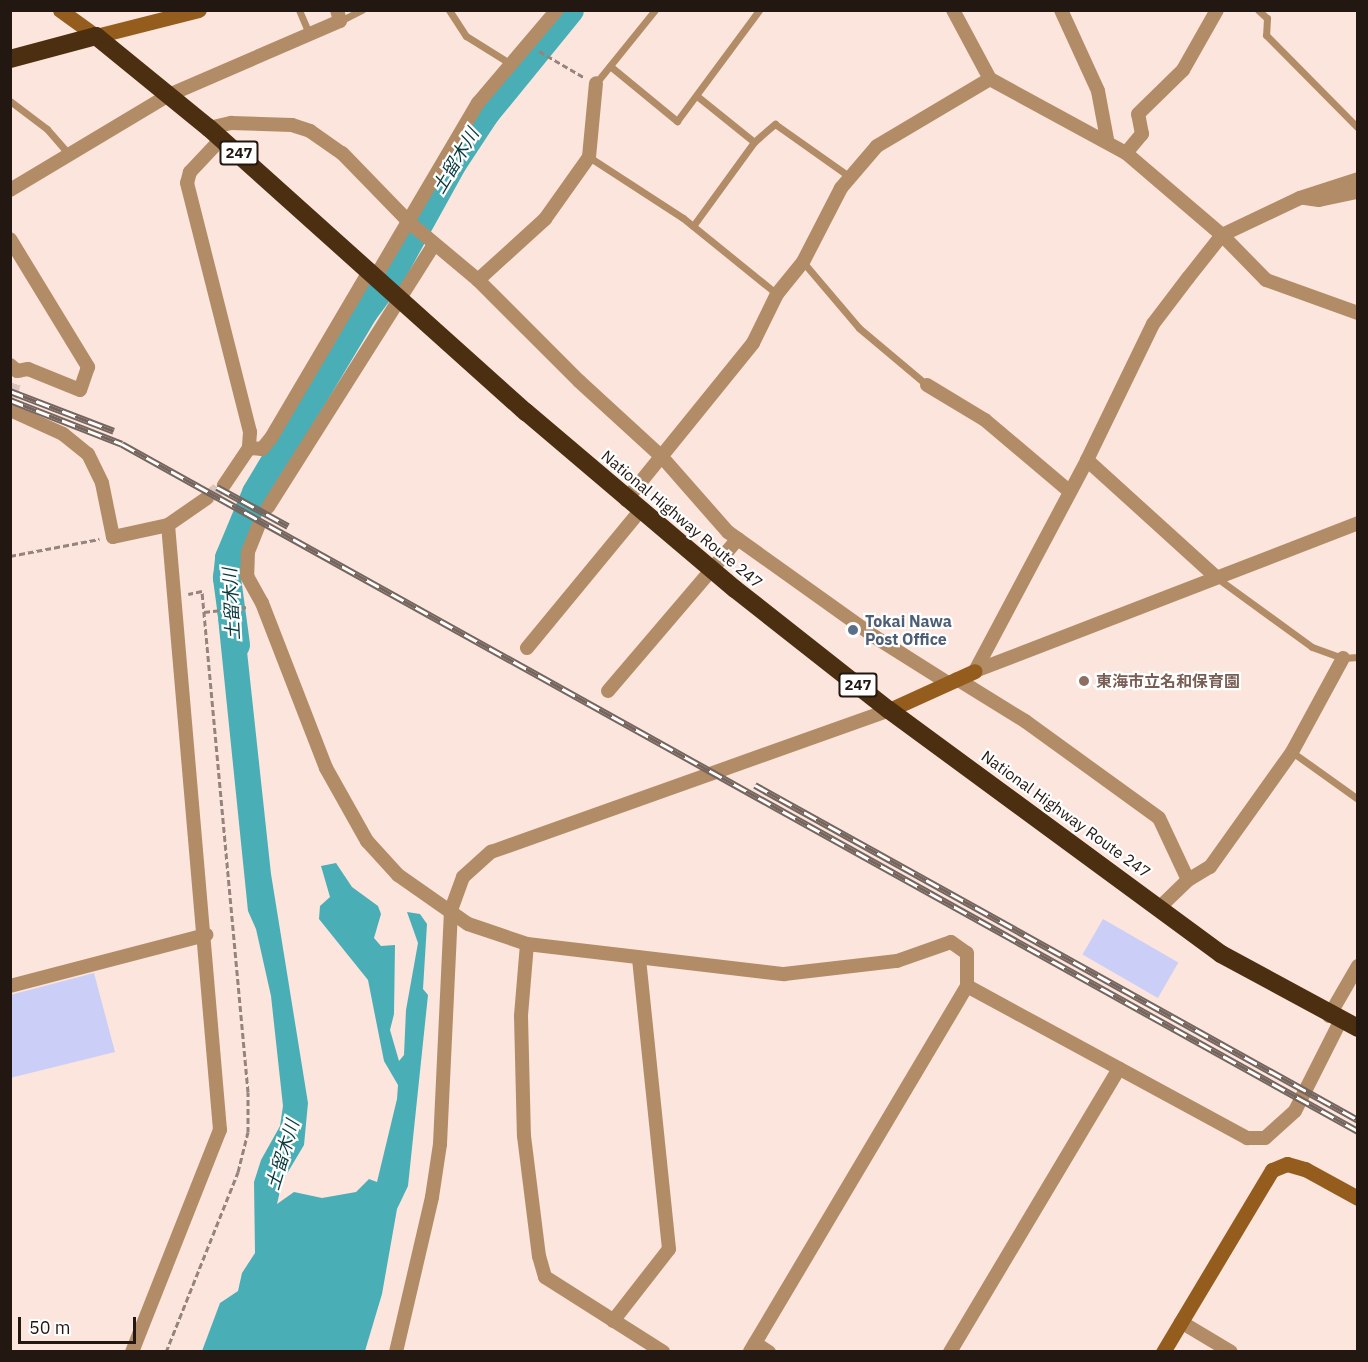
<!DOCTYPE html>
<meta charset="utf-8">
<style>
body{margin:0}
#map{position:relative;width:1368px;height:1362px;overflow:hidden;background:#fbe5dc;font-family:"IBM Plex Sans","Noto Sans JP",sans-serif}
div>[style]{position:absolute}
.water>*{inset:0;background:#4aaeb6}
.river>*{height:28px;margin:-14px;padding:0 14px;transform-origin:14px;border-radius:14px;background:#4aaeb6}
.building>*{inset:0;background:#cbcff7;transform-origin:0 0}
.street-tunnel>*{height:14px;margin-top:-7px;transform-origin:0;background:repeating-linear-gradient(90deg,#dbc6be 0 14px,transparent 0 21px)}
.path>*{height:3px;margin-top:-1.5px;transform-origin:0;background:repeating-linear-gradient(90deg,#95847d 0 6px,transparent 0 9px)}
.lane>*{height:7px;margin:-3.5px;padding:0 3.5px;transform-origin:3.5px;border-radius:3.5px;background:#b28c67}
.street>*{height:14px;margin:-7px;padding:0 7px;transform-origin:7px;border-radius:7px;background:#b28c67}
.secondary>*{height:15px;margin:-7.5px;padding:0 7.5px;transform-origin:7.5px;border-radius:7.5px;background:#945d1e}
.highway>*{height:18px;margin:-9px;padding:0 9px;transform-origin:9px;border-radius:9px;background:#4c2f10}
.rail>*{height:7px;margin-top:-3.5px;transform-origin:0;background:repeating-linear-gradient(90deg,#fff 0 14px,#75655f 0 28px);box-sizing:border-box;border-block:2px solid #75655f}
.dots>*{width:16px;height:16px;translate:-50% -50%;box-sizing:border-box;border:3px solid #fff;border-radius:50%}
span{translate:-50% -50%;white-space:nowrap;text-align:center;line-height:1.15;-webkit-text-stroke:4.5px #fff;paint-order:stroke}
.shield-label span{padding:2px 4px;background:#fff;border:2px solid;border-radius:4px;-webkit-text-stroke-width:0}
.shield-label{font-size:15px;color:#231712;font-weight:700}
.street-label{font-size:16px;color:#231712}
.service-label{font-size:16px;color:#4e5e75;font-weight:700}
.left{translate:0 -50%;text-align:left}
.education-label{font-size:16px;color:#785e54;font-weight:700}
.water-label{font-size:18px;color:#08393c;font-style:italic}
.frame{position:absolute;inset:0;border:12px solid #231712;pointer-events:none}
.scale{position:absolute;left:18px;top:1317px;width:118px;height:27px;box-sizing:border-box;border:3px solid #231712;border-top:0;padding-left:8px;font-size:18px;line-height:21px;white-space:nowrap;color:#231712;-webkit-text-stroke:4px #fff;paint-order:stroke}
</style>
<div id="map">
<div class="water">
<div style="clip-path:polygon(242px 605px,271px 874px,308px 1103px,304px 1145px,282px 1182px,277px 1204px,294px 1192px,322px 1198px,356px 1192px,369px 1179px,377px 1182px,397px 1099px,398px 1085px,384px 1061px,368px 980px,319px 919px,320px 906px,330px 897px,321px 866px,336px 863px,352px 887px,378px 906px,381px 914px,374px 938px,381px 946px,395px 945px,394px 1014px,390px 1030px,399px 1061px,404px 1055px,406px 1010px,418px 943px,407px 912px,420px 914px,427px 924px,423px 989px,428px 995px,408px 1186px,397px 1209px,382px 1294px,365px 1351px,202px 1351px,220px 1303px,238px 1291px,242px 1273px,255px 1253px,254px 1182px,261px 1160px,280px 1126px,283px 1106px,271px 996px,256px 929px,248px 911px,217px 608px)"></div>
</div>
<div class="river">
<div style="left:236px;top:645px;width:68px;rotate:-97.7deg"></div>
<div style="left:227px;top:578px;width:20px;rotate:-84deg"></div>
<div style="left:229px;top:558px;width:70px;rotate:-67.4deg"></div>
<div style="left:256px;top:493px;width:211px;rotate:-59.2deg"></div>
<div style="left:364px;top:312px;width:44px;rotate:-53.4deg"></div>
<div style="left:390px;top:277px;width:130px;rotate:-61.1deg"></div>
<div style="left:453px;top:163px;width:60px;rotate:-56.6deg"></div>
<div style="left:486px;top:113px;width:133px;rotate:-50.8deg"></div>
</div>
<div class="building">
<div style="left:1103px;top:919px;width:87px;height:41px;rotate:30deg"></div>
<div style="clip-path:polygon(94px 973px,115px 1052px,10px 1078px,10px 995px)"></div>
</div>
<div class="street-tunnel">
<div style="left:10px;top:397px;width:27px;rotate:-75deg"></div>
<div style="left:207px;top:498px;width:21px;rotate:-37deg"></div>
</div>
<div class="path">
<div style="left:539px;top:51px;width:53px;rotate:30.4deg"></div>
<div style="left:10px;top:556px;width:91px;rotate:-10.8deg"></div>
<div style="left:204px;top:612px;width:45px;rotate:-6.3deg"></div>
<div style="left:166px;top:1352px;width:194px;rotate:-68.2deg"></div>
<div style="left:238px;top:1172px;width:41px;rotate:-76deg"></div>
<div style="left:248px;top:1132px;width:40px;rotate:-90deg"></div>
<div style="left:248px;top:1092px;width:503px;rotate:-95.25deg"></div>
<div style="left:202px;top:591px;width:14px;rotate:168deg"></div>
</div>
<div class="lane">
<div style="left:299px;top:10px;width:26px;rotate:67deg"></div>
<div style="left:449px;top:10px;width:31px;rotate:57deg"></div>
<div style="left:466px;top:36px;width:53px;rotate:31.9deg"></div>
<div style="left:1258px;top:10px;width:12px;rotate:42deg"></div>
<div style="left:1267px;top:18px;width:17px;rotate:93deg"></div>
<div style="left:1266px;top:35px;width:131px;rotate:45.3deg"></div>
<div style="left:340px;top:21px;width:25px;rotate:-27deg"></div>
<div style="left:610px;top:66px;width:87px;rotate:39.4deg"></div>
<div style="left:677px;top:121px;width:138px;rotate:-53.5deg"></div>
<div style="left:596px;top:83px;width:94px;rotate:-51.1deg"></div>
<div style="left:697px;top:96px;width:73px;rotate:38.9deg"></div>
<div style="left:10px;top:101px;width:46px;rotate:37.1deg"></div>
<div style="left:47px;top:129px;width:32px;rotate:49deg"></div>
<div style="left:589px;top:157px;width:112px;rotate:33deg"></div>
<div style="left:683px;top:218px;width:121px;rotate:39deg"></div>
<div style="left:693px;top:226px;width:104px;rotate:-54deg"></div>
<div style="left:754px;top:142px;width:28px;rotate:-41deg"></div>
<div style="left:775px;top:124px;width:92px;rotate:35.2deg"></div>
<div style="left:803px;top:262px;width:87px;rotate:49.7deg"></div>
<div style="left:859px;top:328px;width:89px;rotate:40deg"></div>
<div style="left:1217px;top:578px;width:117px;rotate:36deg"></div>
<div style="left:1312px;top:647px;width:33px;rotate:20deg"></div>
<div style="left:1343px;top:658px;width:15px;rotate:-4deg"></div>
<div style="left:1292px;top:752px;width:81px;rotate:35.5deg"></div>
</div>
<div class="street">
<div style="left:953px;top:10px;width:78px;rotate:61.8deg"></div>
<div style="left:990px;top:79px;width:155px;rotate:28.6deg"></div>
<div style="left:1126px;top:153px;width:126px;rotate:40.5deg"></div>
<div style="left:1222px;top:235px;width:63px;rotate:45.6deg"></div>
<div style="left:1266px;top:280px;width:98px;rotate:19.7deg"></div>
<div style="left:1061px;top:10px;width:89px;rotate:65.4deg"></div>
<div style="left:1098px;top:91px;width:49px;rotate:79.4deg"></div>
<div style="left:209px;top:128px;width:23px;rotate:-13deg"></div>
<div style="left:231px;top:123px;width:61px;rotate:1.9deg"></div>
<div style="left:292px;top:125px;width:19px;rotate:18deg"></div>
<div style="left:310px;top:131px;width:39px;rotate:35deg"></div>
<div style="left:342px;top:153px;width:98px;rotate:45.8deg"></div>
<div style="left:410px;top:223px;width:89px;rotate:40deg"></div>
<div style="left:478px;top:280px;width:143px;rotate:45deg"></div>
<div style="left:579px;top:381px;width:113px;rotate:42.5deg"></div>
<div style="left:662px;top:457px;width:100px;rotate:48.7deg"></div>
<div style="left:728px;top:532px;width:181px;rotate:35.5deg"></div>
<div style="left:875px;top:637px;width:86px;rotate:32.2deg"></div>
<div style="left:222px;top:138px;width:47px;rotate:133.3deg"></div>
<div style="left:190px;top:172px;width:11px;rotate:105deg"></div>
<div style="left:187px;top:183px;width:257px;rotate:75.8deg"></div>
<div style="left:250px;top:432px;width:16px;rotate:94deg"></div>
<div style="left:249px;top:448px;width:45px;rotate:124deg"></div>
<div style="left:1126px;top:153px;width:25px;rotate:-50deg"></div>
<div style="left:1142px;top:134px;width:20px;rotate:-101deg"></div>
<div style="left:1138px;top:114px;width:63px;rotate:-44.4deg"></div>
<div style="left:1183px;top:70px;width:69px;rotate:-60.5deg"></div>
<div style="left:10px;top:190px;width:185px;rotate:-30.9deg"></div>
<div style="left:169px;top:95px;width:186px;rotate:-23.4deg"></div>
<div style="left:340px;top:21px;width:11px;rotate:-105deg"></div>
<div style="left:1305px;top:198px;width:14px;rotate:8deg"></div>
<div style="left:1319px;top:200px;width:40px;rotate:-12deg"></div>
<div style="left:10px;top:239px;width:150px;rotate:58.6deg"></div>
<div style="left:88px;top:367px;width:24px;rotate:109deg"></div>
<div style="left:80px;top:390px;width:56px;rotate:-158deg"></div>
<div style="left:28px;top:369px;width:11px;rotate:170deg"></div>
<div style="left:17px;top:371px;width:9px;rotate:-139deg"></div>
<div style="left:376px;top:276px;width:201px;rotate:-59.5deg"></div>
<div style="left:478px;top:103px;width:122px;rotate:-49.7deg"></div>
<div style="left:478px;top:280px;width:91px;rotate:-42.3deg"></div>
<div style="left:545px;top:219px;width:76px;rotate:-54.6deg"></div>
<div style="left:589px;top:157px;width:74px;rotate:-84.6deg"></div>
<div style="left:927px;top:385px;width:68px;rotate:31.1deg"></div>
<div style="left:985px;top:420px;width:110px;rotate:40.2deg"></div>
<div style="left:10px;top:410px;width:58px;rotate:24.4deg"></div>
<div style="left:63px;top:434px;width:32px;rotate:39deg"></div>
<div style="left:88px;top:454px;width:32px;rotate:64deg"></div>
<div style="left:102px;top:483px;width:55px;rotate:78.5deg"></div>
<div style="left:113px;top:537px;width:56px;rotate:-12.3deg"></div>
<div style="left:168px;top:525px;width:47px;rotate:-34.7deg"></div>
<div style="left:249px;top:448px;width:13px;rotate:4deg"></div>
<div style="left:262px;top:449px;width:14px;rotate:-51deg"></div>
<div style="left:271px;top:438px;width:195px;rotate:-59.5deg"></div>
<div style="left:1087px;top:460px;width:173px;rotate:42.2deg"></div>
<div style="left:626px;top:500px;width:202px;rotate:-51deg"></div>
<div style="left:753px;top:343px;width:55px;rotate:-63.9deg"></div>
<div style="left:777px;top:294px;width:41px;rotate:-50.9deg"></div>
<div style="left:803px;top:262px;width:83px;rotate:-62.8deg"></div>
<div style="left:841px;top:188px;width:55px;rotate:-49.4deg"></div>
<div style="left:877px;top:146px;width:131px;rotate:-30.7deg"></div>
<div style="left:268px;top:507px;width:311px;rotate:-57.7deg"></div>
<div style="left:258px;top:527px;width:27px;rotate:112deg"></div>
<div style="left:248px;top:552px;width:24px;rotate:92deg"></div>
<div style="left:247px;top:576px;width:31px;rotate:61deg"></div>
<div style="left:262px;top:603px;width:177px;rotate:68.8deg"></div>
<div style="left:326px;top:768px;width:84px;rotate:60.7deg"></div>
<div style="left:367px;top:841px;width:46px;rotate:47.6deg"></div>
<div style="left:398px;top:875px;width:85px;rotate:35deg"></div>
<div style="left:468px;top:924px;width:62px;rotate:18.7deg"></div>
<div style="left:527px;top:944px;width:259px;rotate:6.7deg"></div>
<div style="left:784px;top:974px;width:114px;rotate:-6.6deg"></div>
<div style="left:897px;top:961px;width:57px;rotate:-19.4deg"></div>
<div style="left:951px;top:942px;width:19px;rotate:35deg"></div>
<div style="left:967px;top:953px;width:33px;rotate:90deg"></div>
<div style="left:967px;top:986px;width:425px;rotate:120.7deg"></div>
<div style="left:527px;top:648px;width:178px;rotate:-50.5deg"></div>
<div style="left:975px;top:671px;width:239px;rotate:-62deg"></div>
<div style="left:1087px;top:460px;width:151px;rotate:-64.1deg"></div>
<div style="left:1153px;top:324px;width:58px;rotate:-52.7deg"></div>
<div style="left:1188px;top:278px;width:55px;rotate:-51.7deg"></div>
<div style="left:1222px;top:235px;width:86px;rotate:-25.4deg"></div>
<div style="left:1300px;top:198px;width:61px;rotate:-18.1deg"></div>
<div style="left:975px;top:671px;width:411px;rotate:-21.1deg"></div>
<div style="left:957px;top:679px;width:80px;rotate:31.7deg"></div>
<div style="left:1025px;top:721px;width:165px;rotate:35.9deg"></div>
<div style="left:1159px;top:818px;width:68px;rotate:64.9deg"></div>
<div style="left:608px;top:691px;width:200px;rotate:-49.5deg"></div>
<div style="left:1160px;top:907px;width:39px;rotate:-44deg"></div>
<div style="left:1188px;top:880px;width:26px;rotate:-31deg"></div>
<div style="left:1210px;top:867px;width:141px;rotate:-54.5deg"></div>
<div style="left:1292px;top:752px;width:107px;rotate:-61.5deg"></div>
<div style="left:527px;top:944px;width:72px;rotate:94.8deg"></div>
<div style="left:521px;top:1016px;width:120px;rotate:88.6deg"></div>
<div style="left:524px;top:1136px;width:121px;rotate:82.9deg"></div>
<div style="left:539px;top:1256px;width:22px;rotate:74deg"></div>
<div style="left:545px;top:1277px;width:140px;rotate:32.4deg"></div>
<div style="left:10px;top:986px;width:203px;rotate:-14.6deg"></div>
<div style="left:967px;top:986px;width:319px;rotate:28.5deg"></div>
<div style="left:1247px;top:1138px;width:18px"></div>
<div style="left:1265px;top:1138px;width:40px;rotate:-42deg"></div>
<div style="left:1295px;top:1111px;width:102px;rotate:-63.2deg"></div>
<div style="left:1329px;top:1016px;width:58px;rotate:-59.9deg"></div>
<div style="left:613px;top:1321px;width:91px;rotate:-52.1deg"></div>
<div style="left:669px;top:1249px;width:293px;rotate:-95.9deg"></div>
<div style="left:1181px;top:1322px;width:58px;rotate:31deg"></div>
<div style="left:755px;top:1343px;width:17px;rotate:33deg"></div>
<div style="left:132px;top:1352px;width:239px;rotate:-68.4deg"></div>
<div style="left:220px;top:1130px;width:607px;rotate:-94.91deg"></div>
<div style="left:396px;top:1352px;width:159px;rotate:-76.9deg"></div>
<div style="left:432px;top:1197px;width:54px;rotate:-81.4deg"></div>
<div style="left:440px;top:1144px;width:234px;rotate:-87.3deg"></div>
<div style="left:451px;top:910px;width:35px;rotate:-70deg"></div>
<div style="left:463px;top:877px;width:38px;rotate:-42deg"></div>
<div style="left:491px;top:852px;width:423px;rotate:-19.6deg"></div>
<div style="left:950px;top:1352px;width:330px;rotate:-59.2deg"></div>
</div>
<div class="secondary">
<div style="left:60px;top:10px;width:44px;rotate:35.8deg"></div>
<div style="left:96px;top:36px;width:106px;rotate:-14.2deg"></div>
<div style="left:889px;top:710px;width:94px;rotate:-24.4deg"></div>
<div style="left:1163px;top:1352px;width:212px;rotate:-59.1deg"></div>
<div style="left:1272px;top:1170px;width:16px;rotate:-22deg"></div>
<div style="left:1287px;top:1164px;width:19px;rotate:16deg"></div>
<div style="left:1305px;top:1169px;width:60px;rotate:28.7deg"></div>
</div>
<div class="highway">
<div style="left:10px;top:59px;width:89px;rotate:-15deg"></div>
<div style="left:96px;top:36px;width:146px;rotate:39.2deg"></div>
<div style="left:209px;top:128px;width:426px;rotate:41.9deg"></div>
<div style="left:526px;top:412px;width:274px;rotate:40.3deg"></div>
<div style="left:735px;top:589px;width:196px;rotate:38.2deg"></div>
<div style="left:889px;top:710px;width:412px;rotate:36.3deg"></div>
<div style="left:1221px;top:954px;width:156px;rotate:28.4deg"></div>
</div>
<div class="rail">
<div style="left:10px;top:391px;width:111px;rotate:21deg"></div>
<div style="left:10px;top:400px;width:120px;rotate:21.4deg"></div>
<div style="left:122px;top:444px;width:1414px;rotate:29.07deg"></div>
<div style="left:217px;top:487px;width:81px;rotate:28.8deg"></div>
<div style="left:755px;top:785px;width:690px;rotate:29.05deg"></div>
</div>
<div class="dots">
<div style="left:853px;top:630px;background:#5c6f8a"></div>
<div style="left:1084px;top:681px;background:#8d6e63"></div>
</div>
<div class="shield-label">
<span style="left:239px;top:153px">247</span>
<span style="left:858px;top:685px">247</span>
</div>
<div class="street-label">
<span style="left:682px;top:519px;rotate:40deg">National Highway Route 247</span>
<span style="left:1066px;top:814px;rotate:36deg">National Highway Route 247</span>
</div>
<div class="service-label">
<span class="left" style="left:865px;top:630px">Tokai Nawa<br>Post Office</span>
</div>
<div class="education-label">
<span class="left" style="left:1096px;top:681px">東海市立名和保育園</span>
</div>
<div class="water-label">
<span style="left:456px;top:161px;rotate:-59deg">土留木川</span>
<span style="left:232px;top:604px;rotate:-93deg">土留木川</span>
<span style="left:283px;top:1155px;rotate:-73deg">土留木川</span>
</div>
<div class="frame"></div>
<div class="scale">50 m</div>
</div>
